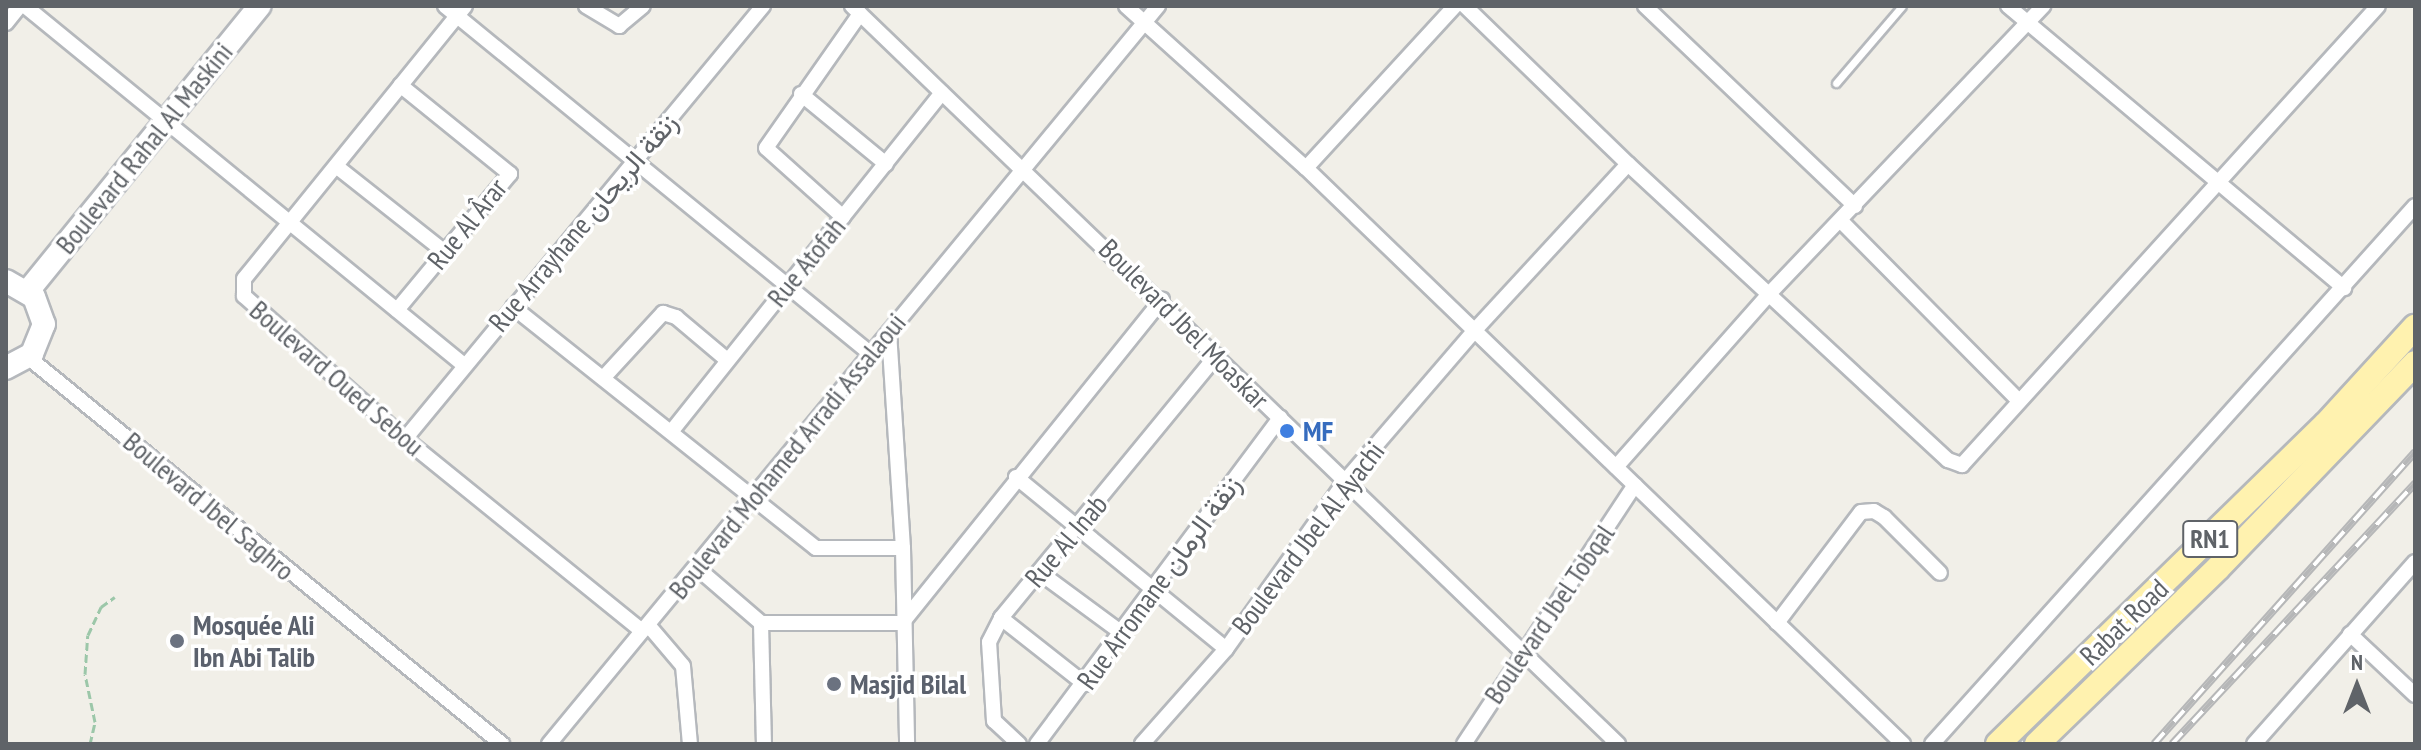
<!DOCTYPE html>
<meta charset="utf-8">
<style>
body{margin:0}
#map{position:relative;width:2421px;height:750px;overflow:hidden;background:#f1efe8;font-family:"PT Sans Narrow",Vazirmatn,sans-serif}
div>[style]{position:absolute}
.path>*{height:3px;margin-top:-1.5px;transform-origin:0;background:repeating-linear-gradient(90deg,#9cc7a9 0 8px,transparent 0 12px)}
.roads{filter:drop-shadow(2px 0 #b5b8bc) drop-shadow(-2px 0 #b5b8bc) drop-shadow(0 2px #b5b8bc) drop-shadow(0 -2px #b5b8bc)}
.lane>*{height:7px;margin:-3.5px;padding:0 3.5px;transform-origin:3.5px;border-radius:3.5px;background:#fff}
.street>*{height:14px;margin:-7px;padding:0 7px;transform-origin:7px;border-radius:7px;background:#fff}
.secondary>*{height:22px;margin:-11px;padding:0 11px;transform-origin:11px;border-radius:11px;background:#fff}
.primary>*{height:24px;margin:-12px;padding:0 12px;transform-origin:12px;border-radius:12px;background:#fff2af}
.rail>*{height:8px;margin-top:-4px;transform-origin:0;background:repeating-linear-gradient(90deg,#fff 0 15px,#b6b7b8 0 30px);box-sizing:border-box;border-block:2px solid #b6b7b8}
.dots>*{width:22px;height:22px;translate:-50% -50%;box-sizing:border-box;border:4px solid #fff;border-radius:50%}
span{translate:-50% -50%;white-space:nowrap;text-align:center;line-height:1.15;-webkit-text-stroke:7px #fff;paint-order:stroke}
.shield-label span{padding:2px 6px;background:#fff;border:2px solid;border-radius:6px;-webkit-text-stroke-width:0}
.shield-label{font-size:26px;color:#5f6368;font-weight:700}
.street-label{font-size:28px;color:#5f6368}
.shop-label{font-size:28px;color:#366cbe;font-weight:700}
.left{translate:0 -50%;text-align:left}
.worship-label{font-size:28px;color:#5b616d;font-weight:700}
.frame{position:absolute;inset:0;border:8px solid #5f6368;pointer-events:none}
.north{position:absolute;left:2317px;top:646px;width:80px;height:80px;-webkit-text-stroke:6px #fff;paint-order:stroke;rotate:0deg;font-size:22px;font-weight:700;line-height:32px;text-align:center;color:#5f6368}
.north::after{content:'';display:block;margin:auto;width:28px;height:36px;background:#5f6368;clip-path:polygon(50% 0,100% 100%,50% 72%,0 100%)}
</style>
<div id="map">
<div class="path">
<div style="left:6px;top:743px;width:1px;rotate:45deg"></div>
<div style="left:90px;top:744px;width:23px;rotate:-77deg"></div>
<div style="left:95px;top:722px;width:49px;rotate:-101.8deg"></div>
<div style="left:85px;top:674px;width:39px;rotate:-86deg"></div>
<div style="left:88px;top:635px;width:31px;rotate:-65deg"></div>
<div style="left:101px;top:607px;width:17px;rotate:-36deg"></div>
</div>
<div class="roads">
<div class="lane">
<div style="left:1836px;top:83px;width:101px;rotate:-49.4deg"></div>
</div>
<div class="street">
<div style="left:25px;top:6px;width:567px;rotate:39.28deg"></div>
<div style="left:445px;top:6px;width:550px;rotate:39.25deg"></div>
<div style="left:465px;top:6px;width:351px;rotate:129deg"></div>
<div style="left:244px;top:279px;width:17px;rotate:90deg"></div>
<div style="left:244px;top:296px;width:215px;rotate:41.6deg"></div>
<div style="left:405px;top:439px;width:305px;rotate:39deg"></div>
<div style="left:586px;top:6px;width:39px;rotate:31deg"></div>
<div style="left:619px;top:26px;width:31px;rotate:-40deg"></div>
<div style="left:852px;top:6px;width:1064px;rotate:43.93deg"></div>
<div style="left:1126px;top:6px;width:242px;rotate:42deg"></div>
<div style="left:1306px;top:168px;width:830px;rotate:43.97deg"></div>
<div style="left:1465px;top:6px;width:227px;rotate:44.1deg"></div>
<div style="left:1628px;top:164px;width:436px;rotate:42.8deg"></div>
<div style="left:1948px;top:460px;width:15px;rotate:20deg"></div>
<div style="left:1962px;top:465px;width:619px;rotate:-47.81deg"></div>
<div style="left:1645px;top:6px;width:290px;rotate:43.6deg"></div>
<div style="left:2008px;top:6px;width:439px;rotate:40deg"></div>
<div style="left:6px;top:23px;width:22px;rotate:-51deg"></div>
<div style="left:801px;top:94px;width:110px;rotate:39.5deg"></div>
<div style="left:336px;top:166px;width:139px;rotate:38.3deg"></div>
<div style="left:1306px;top:168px;width:220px;rotate:-47.4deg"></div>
<div style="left:843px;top:217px;width:103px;rotate:-138.1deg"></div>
<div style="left:766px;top:148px;width:164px;rotate:-55deg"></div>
<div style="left:1841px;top:221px;width:253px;rotate:45.3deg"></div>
<div style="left:513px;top:307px;width:387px;rotate:38.5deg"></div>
<div style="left:816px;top:548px;width:87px"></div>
<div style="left:397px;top:310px;width:177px;rotate:-50.3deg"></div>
<div style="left:510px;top:174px;width:141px;rotate:-141deg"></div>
<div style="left:889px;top:332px;width:216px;rotate:86.3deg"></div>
<div style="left:903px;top:548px;width:196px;rotate:88.8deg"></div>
<div style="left:29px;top:358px;width:611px;rotate:39.22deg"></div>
<div style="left:605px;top:376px;width:86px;rotate:-47.4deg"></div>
<div style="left:663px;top:313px;width:14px;rotate:17deg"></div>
<div style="left:676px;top:317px;width:67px;rotate:40.1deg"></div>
<div style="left:671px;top:432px;width:434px;rotate:-51.4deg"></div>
<div style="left:405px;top:439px;width:562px;rotate:-50.42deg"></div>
<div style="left:1616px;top:467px;width:231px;rotate:-48.5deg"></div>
<div style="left:1769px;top:294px;width:398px;rotate:-46.4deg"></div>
<div style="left:1016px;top:477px;width:271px;rotate:39.3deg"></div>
<div style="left:696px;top:567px;width:86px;rotate:40.7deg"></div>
<div style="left:761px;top:623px;width:141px"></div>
<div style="left:902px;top:623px;width:415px;rotate:-51.2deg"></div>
<div style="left:1039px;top:572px;width:104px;rotate:36.4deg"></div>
<div style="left:1001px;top:618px;width:107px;rotate:38.2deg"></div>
<div style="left:761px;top:623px;width:121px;rotate:88.6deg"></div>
<div style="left:1777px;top:623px;width:139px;rotate:-52.9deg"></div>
<div style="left:1861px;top:512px;width:13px;rotate:-4deg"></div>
<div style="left:1874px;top:511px;width:12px;rotate:31deg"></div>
<div style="left:1884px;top:517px;width:79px;rotate:45deg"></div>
<div style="left:649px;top:626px;width:52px;rotate:49.6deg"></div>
<div style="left:683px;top:666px;width:78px;rotate:84.9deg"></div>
<div style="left:2350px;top:634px;width:89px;rotate:43.2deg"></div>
<div style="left:549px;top:744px;width:957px;rotate:-50.47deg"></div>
<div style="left:1019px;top:744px;width:34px;rotate:-137deg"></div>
<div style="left:994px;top:721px;width:79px;rotate:-93.6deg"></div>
<div style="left:989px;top:642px;width:27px;rotate:-63deg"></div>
<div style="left:1001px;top:618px;width:340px;rotate:-50.6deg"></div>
<div style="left:1037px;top:744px;width:407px;rotate:-53.3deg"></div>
<div style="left:1142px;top:744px;width:127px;rotate:-48.5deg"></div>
<div style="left:1226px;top:649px;width:207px;rotate:-54.6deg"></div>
<div style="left:1346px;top:480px;width:196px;rotate:-49.3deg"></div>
<div style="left:1474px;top:331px;width:227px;rotate:-47.3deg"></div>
<div style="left:1464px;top:744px;width:310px;rotate:-56.6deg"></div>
<div style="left:1932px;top:744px;width:723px;rotate:-48.08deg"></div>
<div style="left:2254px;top:744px;width:243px;rotate:-48.5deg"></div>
</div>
<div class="secondary">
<div style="left:6px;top:281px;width:32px;rotate:30deg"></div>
<div style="left:34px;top:297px;width:29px;rotate:70deg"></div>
<div style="left:44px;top:324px;width:32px;rotate:112deg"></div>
<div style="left:32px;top:354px;width:30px;rotate:152deg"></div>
<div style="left:28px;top:291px;width:367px;rotate:-50.9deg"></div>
</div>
<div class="primary">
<div style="left:1998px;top:744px;width:458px;rotate:-44.3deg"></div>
<div style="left:2326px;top:424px;width:132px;rotate:-47.5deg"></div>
<div style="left:2037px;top:744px;width:252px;rotate:-44.2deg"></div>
<div style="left:2218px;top:568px;width:284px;rotate:-46.1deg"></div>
</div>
</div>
<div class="rail">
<div style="left:2154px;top:744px;width:392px;rotate:-48.2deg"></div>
<div style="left:2172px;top:744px;width:357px;rotate:-47deg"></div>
</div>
<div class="dots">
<div style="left:1287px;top:431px;background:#3f7fe0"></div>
<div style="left:177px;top:641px;background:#6b7280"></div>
<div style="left:834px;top:684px;background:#6b7280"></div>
</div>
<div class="shield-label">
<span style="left:2210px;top:539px">RN1</span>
</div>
<div class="street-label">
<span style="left:144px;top:148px;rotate:-51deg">Boulevard Rahal Al Maskini</span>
<span style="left:583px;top:222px;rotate:-50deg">Rue Arrayhane زنقة الريحان</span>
<span style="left:467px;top:224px;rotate:-51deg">Rue Al Ârar</span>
<span style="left:806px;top:262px;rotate:-51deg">Rue Atofah</span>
<span style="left:1184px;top:324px;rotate:45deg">Boulevard Jbel Moaskar</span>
<span style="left:337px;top:378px;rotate:41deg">Boulevard Oued Sebou</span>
<span style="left:787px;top:456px;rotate:-51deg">Boulevard Mohamed Arradi Assalaoui</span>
<span style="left:209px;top:506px;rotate:40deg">Boulevard Jbel Saghro</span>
<span style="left:1308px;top:538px;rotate:-53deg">Boulevard Jbel Al Ayachi</span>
<span style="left:1066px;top:541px;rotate:-50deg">Rue Al Inab</span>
<span style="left:1159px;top:582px;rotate:-54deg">Rue Arromane زنقة الرمان</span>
<span style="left:1549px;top:614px;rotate:-56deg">Boulevard Jbel Tobqal</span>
<span style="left:2124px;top:622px;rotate:-44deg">Rabat Road</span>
</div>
<div class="shop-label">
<span class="left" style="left:1303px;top:431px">MF</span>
</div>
<div class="worship-label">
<span class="left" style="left:193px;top:641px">Mosquée Ali<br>Ibn Abi Talib</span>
<span class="left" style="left:850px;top:684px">Masjid Bilal</span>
</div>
<div class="frame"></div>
<div class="north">N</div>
</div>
